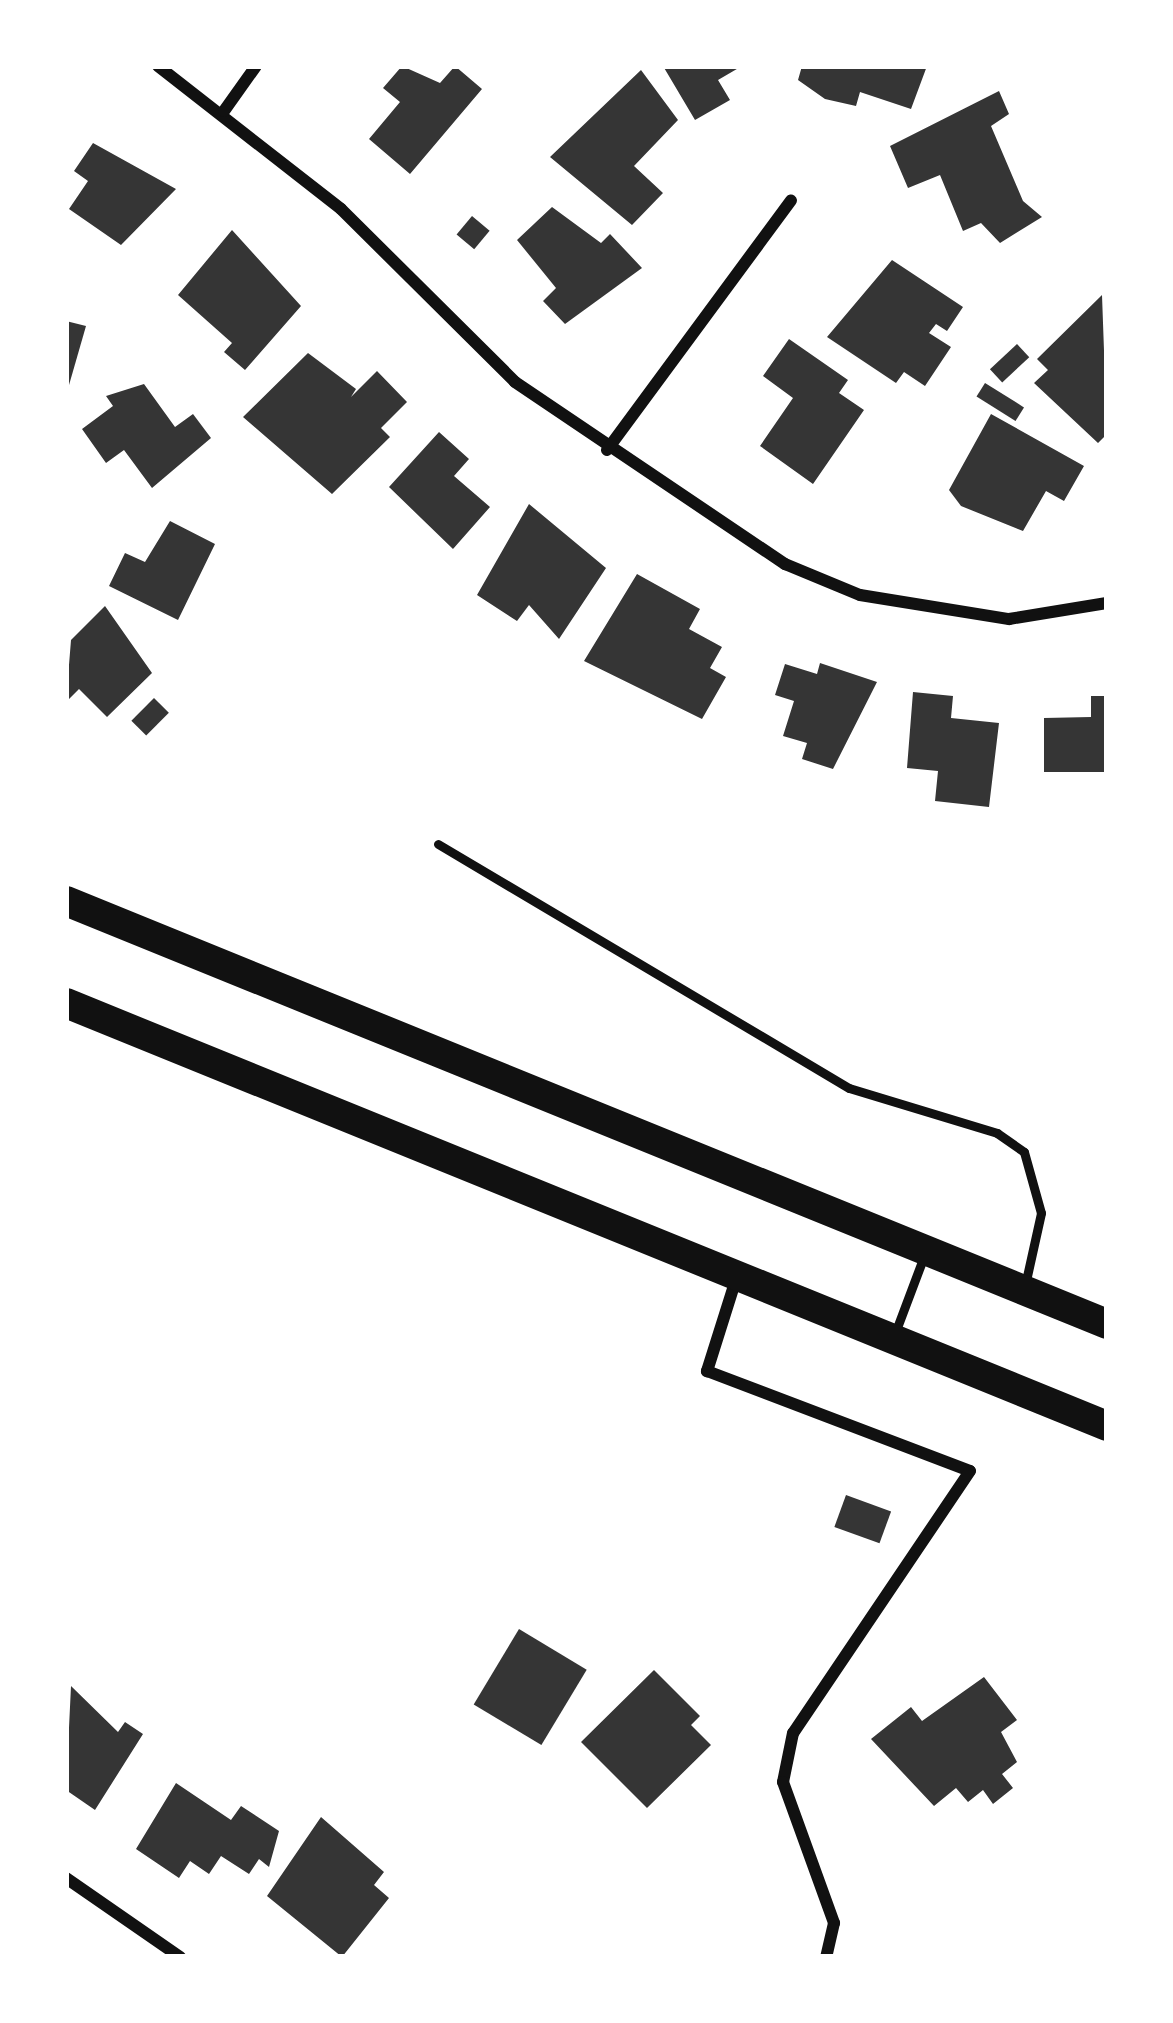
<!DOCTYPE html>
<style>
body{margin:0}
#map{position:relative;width:1173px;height:2023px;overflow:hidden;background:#fff;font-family:Figtree,sans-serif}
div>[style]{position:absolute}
.building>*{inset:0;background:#353535;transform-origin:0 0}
.service>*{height:9px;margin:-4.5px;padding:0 4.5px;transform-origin:4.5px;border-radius:4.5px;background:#111}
.minor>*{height:12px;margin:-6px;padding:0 6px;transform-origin:6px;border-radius:6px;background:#111}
.primary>*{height:30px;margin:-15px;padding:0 15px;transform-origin:15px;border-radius:15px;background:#111}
span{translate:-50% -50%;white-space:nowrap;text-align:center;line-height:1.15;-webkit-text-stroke:10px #fff;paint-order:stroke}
.frame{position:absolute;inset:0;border:69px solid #fff;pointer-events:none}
</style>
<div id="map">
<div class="building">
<div style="clip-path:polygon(402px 66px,440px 83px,455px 66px,482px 89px,410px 174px,369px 139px,400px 102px,383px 88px)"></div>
<div style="clip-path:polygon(663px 66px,742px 66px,718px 80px,730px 100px,695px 120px)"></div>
<div style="clip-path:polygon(802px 66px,927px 66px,911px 109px,860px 92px,856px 106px,825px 99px,798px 80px)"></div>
<div style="clip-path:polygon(641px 70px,678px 120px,634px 166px,663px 193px,632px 225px,550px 157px)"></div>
<div style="clip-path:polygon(999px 91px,1009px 114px,991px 126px,1023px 201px,1042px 217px,1000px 243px,981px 223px,963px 231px,940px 175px,908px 188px,890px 146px)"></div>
<div style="clip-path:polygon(93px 143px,176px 189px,121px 245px,69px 209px,88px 181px,74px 171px)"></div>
<div style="clip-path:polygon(552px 207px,601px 243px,610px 234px,642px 268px,565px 324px,543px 301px,556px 288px,517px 240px)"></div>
<div style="left:472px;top:216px;width:23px;height:24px;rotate:40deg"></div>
<div style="clip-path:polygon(232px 230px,301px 306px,245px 370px,224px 352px,232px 343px,178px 295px)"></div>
<div style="clip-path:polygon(892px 260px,963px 307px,947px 331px,936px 324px,929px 333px,951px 347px,925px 386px,904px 372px,896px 383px,827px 337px)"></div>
<div style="clip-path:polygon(1102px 295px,1107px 434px,1098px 443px,1034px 383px,1048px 370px,1037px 359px)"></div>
<div style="clip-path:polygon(66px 321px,86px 326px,67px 392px,66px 392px)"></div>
<div style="clip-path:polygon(789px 339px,848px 380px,839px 393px,864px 410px,813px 484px,760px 446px,793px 398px,763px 376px)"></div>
<div style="left:1017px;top:344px;width:18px;height:37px;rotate:47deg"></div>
<div style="clip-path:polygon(308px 353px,356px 389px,351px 397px,377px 371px,407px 402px,381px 428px,390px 437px,332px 494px,243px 417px)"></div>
<div style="left:985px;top:383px;width:46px;height:16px;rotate:32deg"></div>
<div style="clip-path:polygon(144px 384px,175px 427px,193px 414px,211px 438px,152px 488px,124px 450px,106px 463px,82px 429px,113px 406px,106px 396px)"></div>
<div style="clip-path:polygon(991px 414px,1084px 466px,1064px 501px,1046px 491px,1023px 531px,961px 506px,949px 490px)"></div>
<div style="clip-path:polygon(439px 432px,469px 459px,454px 476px,490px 507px,453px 549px,389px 487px)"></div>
<div style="clip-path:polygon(529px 504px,606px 568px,559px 639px,529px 605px,517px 621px,477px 595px)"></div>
<div style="clip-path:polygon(170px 521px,215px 544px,178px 620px,109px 586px,125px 553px,145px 562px)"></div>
<div style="clip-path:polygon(637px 574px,700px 609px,689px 629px,722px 647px,710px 668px,726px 677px,702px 719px,584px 661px)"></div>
<div style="clip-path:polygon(105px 606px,152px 673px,107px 717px,79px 689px,66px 702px,71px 640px)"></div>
<div style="clip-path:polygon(820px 663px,877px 682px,833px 769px,802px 759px,807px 743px,783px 736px,794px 701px,775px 695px,785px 664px,817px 674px)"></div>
<div style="clip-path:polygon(913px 692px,953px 696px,951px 718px,999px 723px,989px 807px,935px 801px,938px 771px,907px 768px)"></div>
<div style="clip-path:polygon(1091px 696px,1107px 696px,1107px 772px,1044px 772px,1044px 718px,1091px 717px)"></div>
<div style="left:154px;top:698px;width:21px;height:32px;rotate:45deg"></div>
<div style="left:846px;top:1495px;width:48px;height:34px;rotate:20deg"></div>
<div style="left:519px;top:1629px;width:79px;height:88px;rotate:31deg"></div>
<div style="clip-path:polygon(654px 1670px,700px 1716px,691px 1725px,711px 1745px,647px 1808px,581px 1742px)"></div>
<div style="clip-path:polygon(984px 1677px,1017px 1720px,1001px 1732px,1017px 1762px,1002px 1774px,1013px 1788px,993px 1804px,983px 1790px,968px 1802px,956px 1788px,934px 1806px,871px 1739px,911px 1707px,922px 1721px)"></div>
<div style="clip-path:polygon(71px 1686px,118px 1732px,125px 1722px,143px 1734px,95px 1810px,66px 1790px)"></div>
<div style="clip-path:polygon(176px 1783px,231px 1820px,241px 1806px,279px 1831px,269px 1867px,259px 1859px,249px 1874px,221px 1856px,209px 1874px,190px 1861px,179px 1878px,136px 1849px)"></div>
<div style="clip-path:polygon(321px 1817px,384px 1872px,374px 1885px,389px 1898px,342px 1957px,267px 1896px)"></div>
</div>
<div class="service">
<div style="left:438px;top:844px;width:478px;rotate:30.7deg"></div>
<div style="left:849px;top:1088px;width:155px;rotate:16.9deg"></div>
<div style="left:997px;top:1133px;width:33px;rotate:35deg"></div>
<div style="left:1024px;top:1152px;width:63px;rotate:74.4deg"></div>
<div style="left:1041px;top:1213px;width:74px;rotate:102.5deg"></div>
<div style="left:895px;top:1333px;width:85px;rotate:-69.4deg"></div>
</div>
<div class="minor">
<div style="left:158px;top:66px;width:232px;rotate:38deg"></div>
<div style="left:341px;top:209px;width:245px;rotate:44.8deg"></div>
<div style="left:515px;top:382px;width:326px;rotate:34deg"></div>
<div style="left:785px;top:564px;width:81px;rotate:22.5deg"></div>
<div style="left:860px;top:595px;width:151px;rotate:9.2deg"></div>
<div style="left:1009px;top:619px;width:99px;rotate:-9.3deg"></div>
<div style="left:224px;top:111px;width:55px;rotate:-54.6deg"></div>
<div style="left:607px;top:450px;width:310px;rotate:-53.6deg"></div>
<div style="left:737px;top:1276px;width:100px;rotate:107.5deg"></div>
<div style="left:707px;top:1371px;width:281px;rotate:20.8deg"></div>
<div style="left:970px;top:1471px;width:316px;rotate:124deg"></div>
<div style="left:793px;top:1733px;width:50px;rotate:101.5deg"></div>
<div style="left:783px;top:1782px;width:150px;rotate:70.1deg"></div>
<div style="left:834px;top:1923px;width:35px;rotate:103deg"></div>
<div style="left:66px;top:1878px;width:139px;rotate:34.7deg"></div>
</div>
<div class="primary">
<div style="left:66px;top:901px;width:1124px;rotate:22.11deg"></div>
<div style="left:66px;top:1003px;width:1124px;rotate:22.11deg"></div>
</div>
<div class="frame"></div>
</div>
